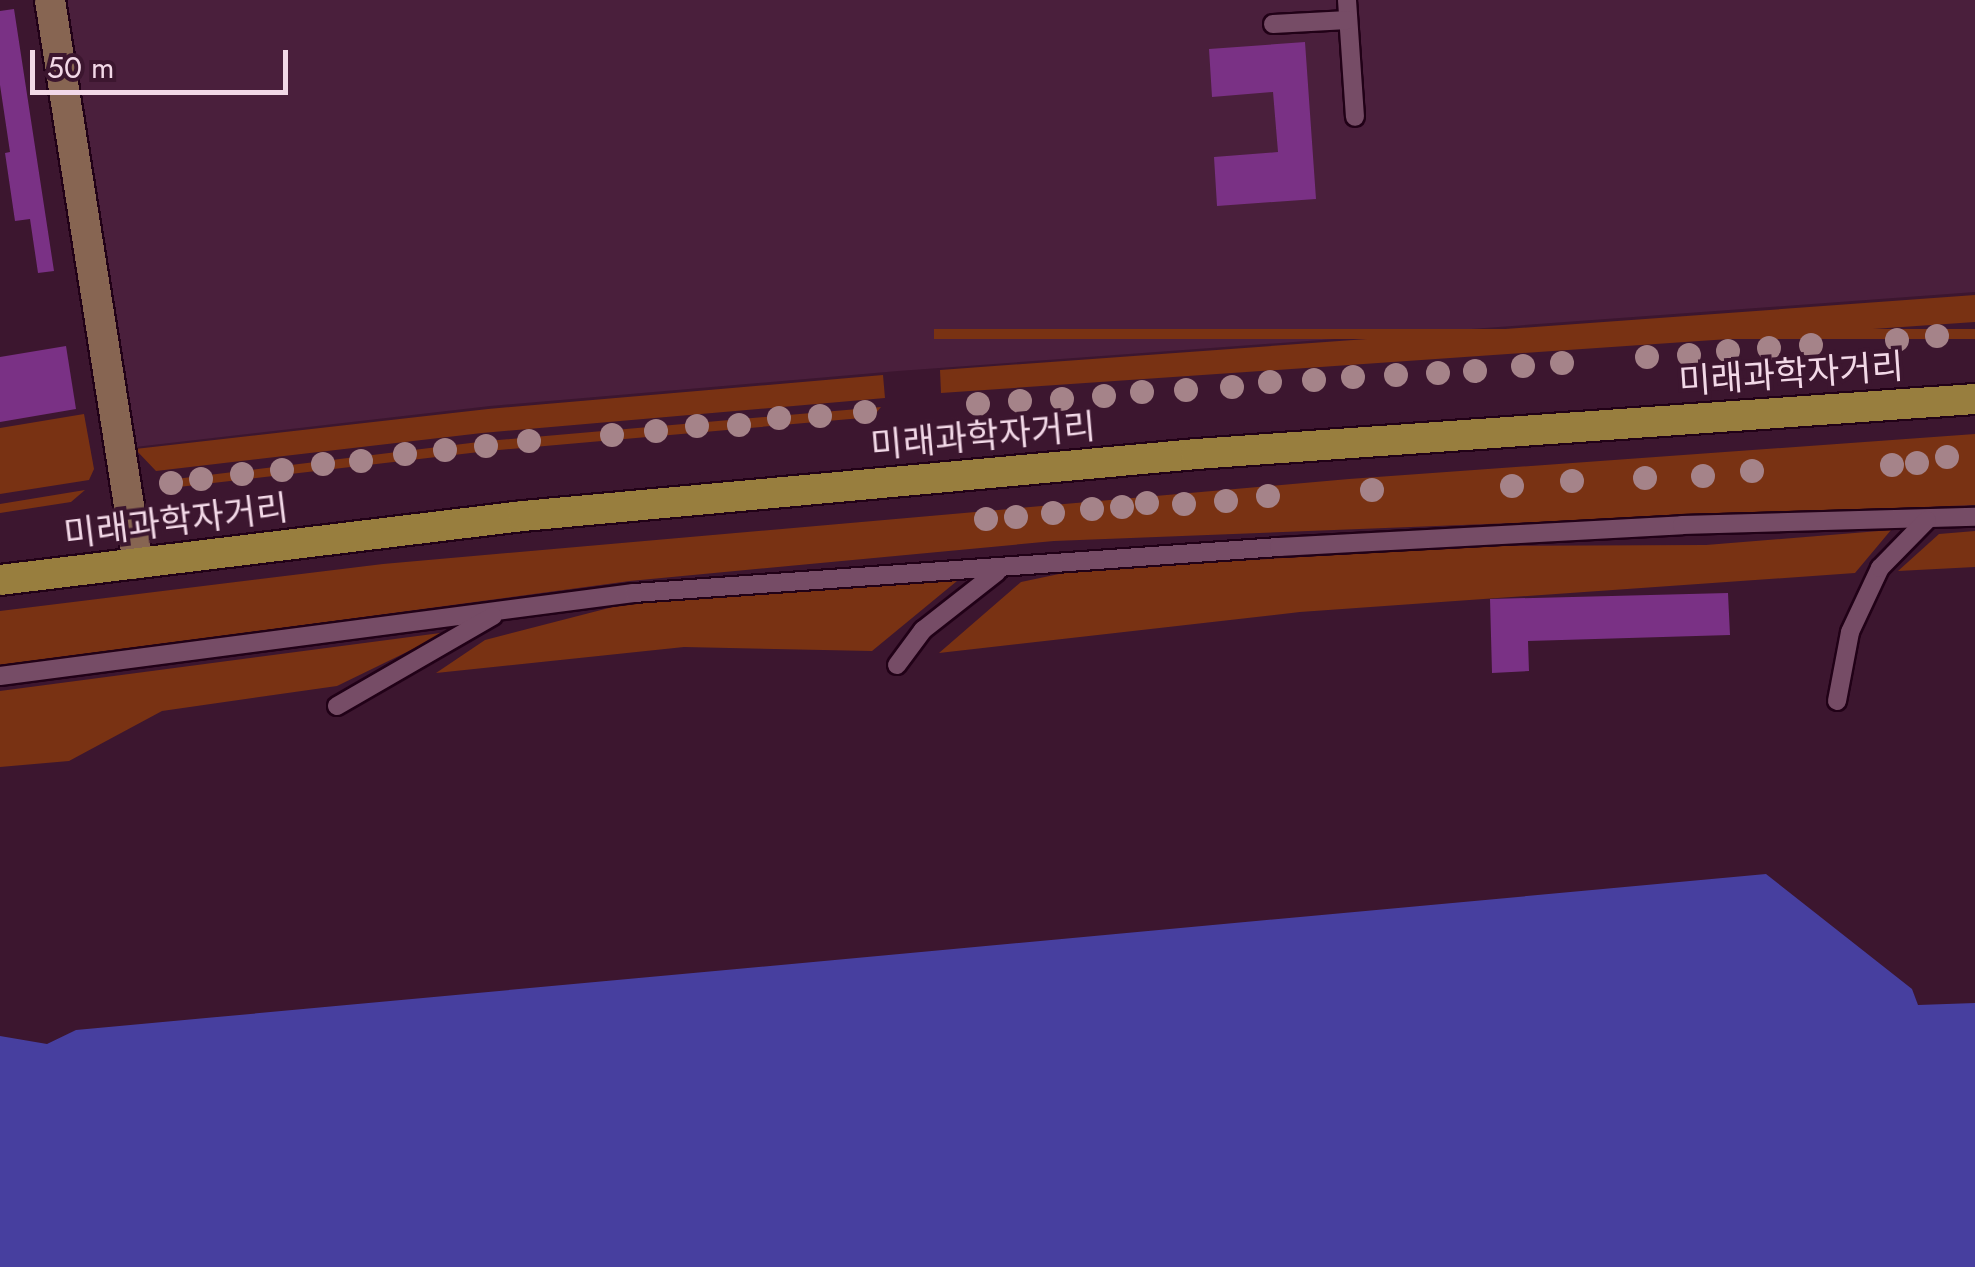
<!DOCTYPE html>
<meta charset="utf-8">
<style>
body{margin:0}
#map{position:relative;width:1975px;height:1267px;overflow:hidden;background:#3c162f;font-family:Jost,"Noto Sans KR",sans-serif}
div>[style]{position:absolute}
.built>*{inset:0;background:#4a1f3c}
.green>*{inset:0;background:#793213;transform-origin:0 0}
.water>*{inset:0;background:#473f9f}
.building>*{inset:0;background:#7a3185}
.roads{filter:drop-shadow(2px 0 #210117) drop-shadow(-2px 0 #210117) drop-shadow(0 2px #210117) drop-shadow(0 -2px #210117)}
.lane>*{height:18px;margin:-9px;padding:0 9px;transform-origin:9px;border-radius:9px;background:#764c66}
.secondary>*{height:30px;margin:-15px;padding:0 15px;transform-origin:15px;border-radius:15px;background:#876552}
.primary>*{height:30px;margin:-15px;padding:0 15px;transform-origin:15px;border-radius:15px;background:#987e3e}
.trees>*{width:24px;height:24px;margin:-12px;border-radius:50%;background:#a58389}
span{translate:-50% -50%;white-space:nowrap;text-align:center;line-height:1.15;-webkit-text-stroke:8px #3c162f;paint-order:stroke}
.street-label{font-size:35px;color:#f2d8e7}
.scale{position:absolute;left:30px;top:50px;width:258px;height:45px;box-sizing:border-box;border:5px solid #f2d8e7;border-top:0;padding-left:12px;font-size:30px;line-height:35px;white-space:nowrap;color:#f2d8e7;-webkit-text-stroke:8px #3c162f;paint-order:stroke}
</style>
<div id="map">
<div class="built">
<div style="clip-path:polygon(67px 0,1975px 0,1975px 292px,898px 371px,490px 406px,135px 447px)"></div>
</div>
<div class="green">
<div style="clip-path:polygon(1975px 295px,1975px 322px,941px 393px,940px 370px)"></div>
<div style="left:1975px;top:329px;width:10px;height:1041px;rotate:90deg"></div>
<div style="clip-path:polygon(883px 375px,885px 398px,482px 433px,156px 471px,135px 449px,488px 409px)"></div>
<div style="clip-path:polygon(881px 407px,873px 417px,488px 451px,170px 488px,159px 481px,487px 441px)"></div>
<div style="clip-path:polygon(84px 414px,94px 469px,89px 480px,0 494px,0 428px)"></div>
<div style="clip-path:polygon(1975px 434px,1975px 505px,1054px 541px,630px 581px,0 666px,0 611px,383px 564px,1349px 479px)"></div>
<div style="clip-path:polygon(85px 490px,71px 502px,0 513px,0 504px)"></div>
<div style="clip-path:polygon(1891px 530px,1855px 573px,1300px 612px,939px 653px,1021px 582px,1078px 570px,1491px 546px,1706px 545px)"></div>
<div style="clip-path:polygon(1975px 531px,1975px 567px,1898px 571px,1939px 534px)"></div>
<div style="clip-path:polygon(957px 581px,872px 651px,684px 647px,436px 673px,485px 640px,636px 601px)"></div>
<div style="clip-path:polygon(448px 632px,337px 686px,162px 711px,69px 761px,0 767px,0 691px)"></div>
</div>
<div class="water">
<div style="clip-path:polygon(1766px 874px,1912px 989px,1918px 1005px,1975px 1003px,1975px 1267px,0 1267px,0 1036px,47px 1044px,76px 1030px)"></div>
</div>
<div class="building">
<div style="clip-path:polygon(14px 9px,54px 271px,38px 273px,30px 219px,15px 221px,5px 153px,10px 152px,0 85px,0 11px)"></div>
<div style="clip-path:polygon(1305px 42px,1316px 199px,1217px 206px,1214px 157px,1278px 152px,1273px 92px,1212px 97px,1209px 49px)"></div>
<div style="clip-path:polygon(66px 346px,76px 409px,0 422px,0 357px)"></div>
<div style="clip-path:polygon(1728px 593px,1730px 635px,1528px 641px,1529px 671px,1492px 673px,1490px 599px)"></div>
</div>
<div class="roads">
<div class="lane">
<div style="left:1347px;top:0;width:117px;rotate:86.1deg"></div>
<div style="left:1273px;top:24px;width:75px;rotate:-3.1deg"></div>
<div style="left:897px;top:665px;width:44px;rotate:-53.4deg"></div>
<div style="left:923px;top:630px;width:94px;rotate:-38.1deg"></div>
<div style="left:0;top:676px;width:639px;rotate:-7.46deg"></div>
<div style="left:634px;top:593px;width:647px;rotate:-4.08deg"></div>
<div style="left:1279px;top:547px;width:404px;rotate:-3.1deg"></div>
<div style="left:1682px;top:525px;width:293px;rotate:-1.6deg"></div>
<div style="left:1837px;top:701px;width:70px;rotate:-79.3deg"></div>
<div style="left:1850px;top:632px;width:71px;rotate:-64.9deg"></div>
<div style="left:1880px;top:568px;width:67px;rotate:-45.6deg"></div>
<div style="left:337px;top:706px;width:180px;rotate:-30deg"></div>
</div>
<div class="secondary">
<div style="left:50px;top:0;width:570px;rotate:81.12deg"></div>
</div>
<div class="primary">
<div style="left:0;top:580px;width:527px;rotate:-6.98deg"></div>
<div style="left:523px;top:516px;width:676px;rotate:-5.26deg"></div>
<div style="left:1196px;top:454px;width:781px;rotate:-4.04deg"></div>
</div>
</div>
<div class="trees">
<div style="left:1937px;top:336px"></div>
<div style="left:1897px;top:340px"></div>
<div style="left:1811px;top:345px"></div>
<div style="left:1769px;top:348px"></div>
<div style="left:1728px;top:351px"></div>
<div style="left:1689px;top:355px"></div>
<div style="left:1647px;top:357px"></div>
<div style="left:1562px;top:363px"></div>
<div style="left:1523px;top:366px"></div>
<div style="left:1475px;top:371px"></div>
<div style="left:1438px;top:373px"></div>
<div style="left:1396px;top:375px"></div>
<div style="left:1353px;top:377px"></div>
<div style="left:1314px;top:380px"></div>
<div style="left:1270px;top:382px"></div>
<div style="left:1232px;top:387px"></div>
<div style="left:1186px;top:390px"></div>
<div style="left:1142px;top:392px"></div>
<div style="left:1104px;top:396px"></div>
<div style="left:1062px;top:399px"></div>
<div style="left:1020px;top:401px"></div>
<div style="left:978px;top:404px"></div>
<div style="left:865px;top:412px"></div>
<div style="left:820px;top:416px"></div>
<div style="left:779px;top:418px"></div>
<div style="left:739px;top:425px"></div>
<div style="left:697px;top:426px"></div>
<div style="left:656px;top:431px"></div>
<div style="left:612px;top:435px"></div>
<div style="left:529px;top:441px"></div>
<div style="left:486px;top:446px"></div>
<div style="left:445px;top:450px"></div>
<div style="left:405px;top:454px"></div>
<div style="left:1947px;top:457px"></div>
<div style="left:361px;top:461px"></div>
<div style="left:1917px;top:463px"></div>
<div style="left:323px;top:464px"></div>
<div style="left:1892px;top:465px"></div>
<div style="left:282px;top:470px"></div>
<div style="left:1752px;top:471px"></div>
<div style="left:242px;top:474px"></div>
<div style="left:1703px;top:476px"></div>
<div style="left:1645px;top:478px"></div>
<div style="left:201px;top:479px"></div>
<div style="left:1572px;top:481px"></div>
<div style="left:171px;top:483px"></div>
<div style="left:1512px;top:486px"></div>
<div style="left:1372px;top:490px"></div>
<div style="left:1268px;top:496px"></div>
<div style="left:1226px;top:501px"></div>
<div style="left:1147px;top:503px"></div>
<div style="left:1184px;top:504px"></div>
<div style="left:1122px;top:507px"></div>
<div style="left:1092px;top:509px"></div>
<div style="left:1053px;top:513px"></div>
<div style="left:1016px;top:517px"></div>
<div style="left:986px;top:519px"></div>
</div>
<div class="street-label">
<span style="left:1791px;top:374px;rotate:-4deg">미래과학자거리</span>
<span style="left:983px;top:436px;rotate:-5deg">미래과학자거리</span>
<span style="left:176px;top:521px;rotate:-7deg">미래과학자거리</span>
</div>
<div class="scale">50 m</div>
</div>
